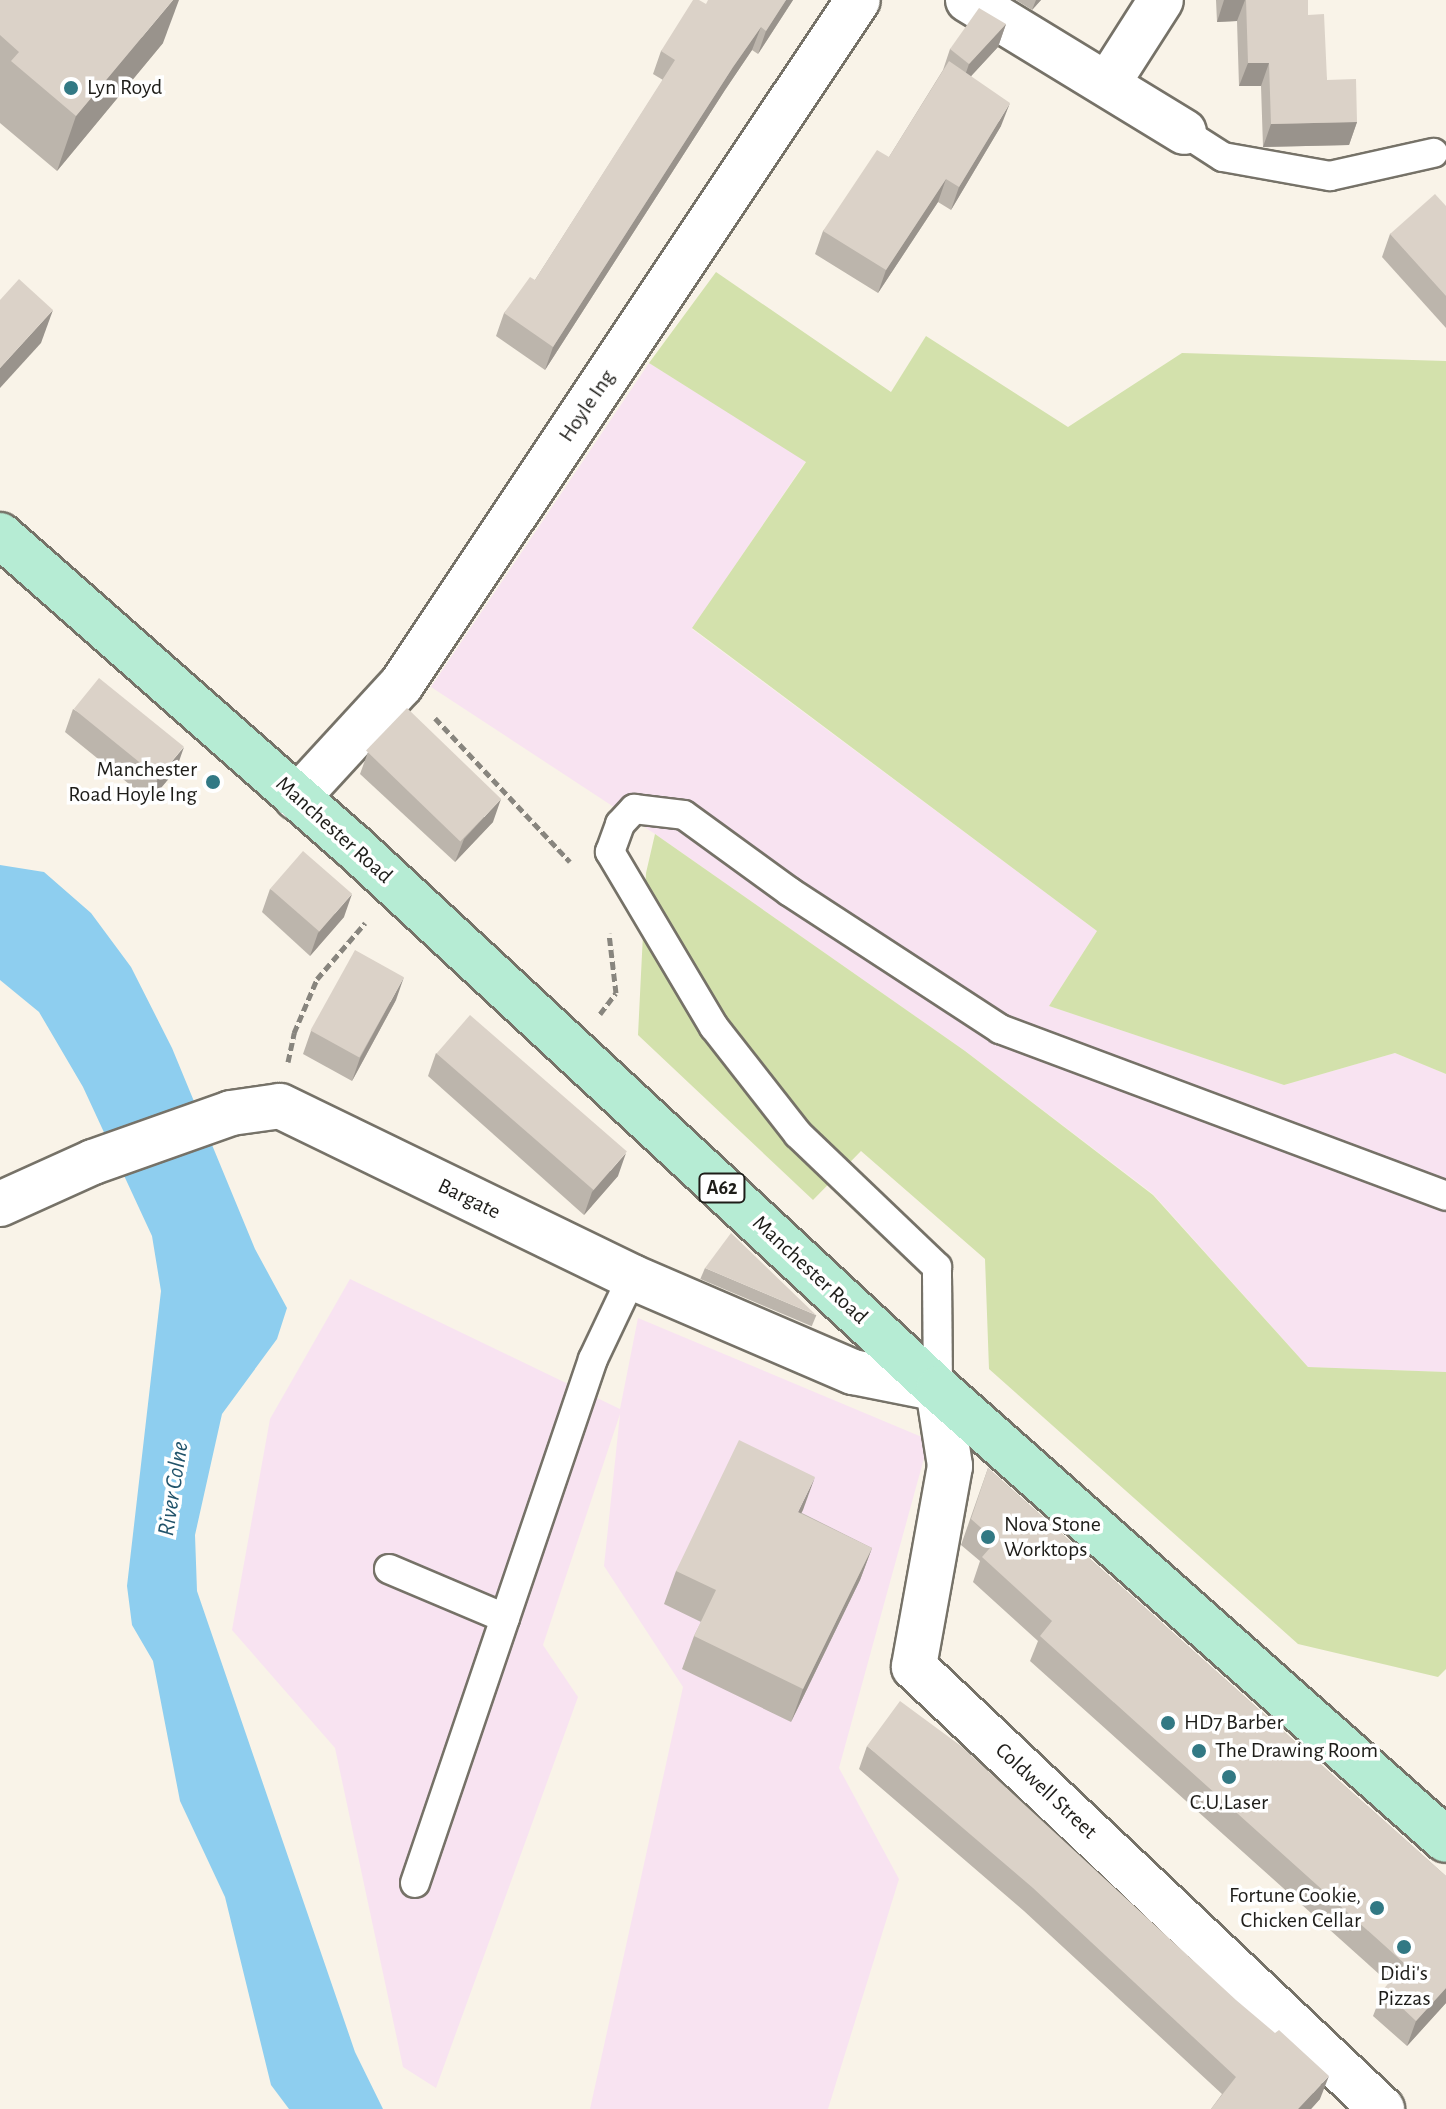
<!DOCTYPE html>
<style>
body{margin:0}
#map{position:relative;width:1446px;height:2109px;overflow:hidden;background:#f9f3e8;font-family:"Alegreya Sans",sans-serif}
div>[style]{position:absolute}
.industrial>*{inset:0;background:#f8e3f1}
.green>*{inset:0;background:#d3e1ac}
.water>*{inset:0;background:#8eceef}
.path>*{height:5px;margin-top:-2.5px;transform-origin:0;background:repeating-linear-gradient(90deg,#88857e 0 8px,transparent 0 12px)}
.roads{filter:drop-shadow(2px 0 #767268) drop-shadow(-2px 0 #767268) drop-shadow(0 2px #767268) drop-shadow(0 -2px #767268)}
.service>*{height:28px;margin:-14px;padding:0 14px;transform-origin:14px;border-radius:14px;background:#fff}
.minor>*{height:44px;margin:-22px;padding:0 22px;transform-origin:22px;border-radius:22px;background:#fff}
.primary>*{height:44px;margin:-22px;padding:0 22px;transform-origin:22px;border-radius:22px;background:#b6ecd4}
.wall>*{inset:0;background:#bcb5ac;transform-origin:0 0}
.shaded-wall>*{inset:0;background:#99938c}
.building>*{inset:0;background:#dbd2c8;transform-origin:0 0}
.dots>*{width:22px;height:22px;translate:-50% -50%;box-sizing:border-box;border:4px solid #fff;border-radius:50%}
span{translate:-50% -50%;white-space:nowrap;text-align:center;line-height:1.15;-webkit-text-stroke:7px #fff;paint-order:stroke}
.shield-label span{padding:2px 6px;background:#fff;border:2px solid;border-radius:6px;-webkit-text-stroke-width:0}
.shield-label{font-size:20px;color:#1e1d19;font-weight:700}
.poi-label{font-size:22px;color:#1e1d19}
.left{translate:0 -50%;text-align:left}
.right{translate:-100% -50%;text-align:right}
.street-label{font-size:22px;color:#1e1d19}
.water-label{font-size:24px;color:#21536a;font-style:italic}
</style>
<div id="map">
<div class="industrial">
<div style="clip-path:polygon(649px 363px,806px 461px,692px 629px,1097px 931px,1049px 1006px,1284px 1085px,1395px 1053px,1446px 1074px,1446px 1372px,1308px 1367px,1153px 1194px,965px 1051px,655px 834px,431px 687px)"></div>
<div style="clip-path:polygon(350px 1279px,620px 1409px,638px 1318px,929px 1440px,839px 1768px,899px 1879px,828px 2109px,590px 2109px,683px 1687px,604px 1566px,620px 1414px,543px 1645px,578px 1697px,436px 2088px,403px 2067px,335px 1748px,232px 1630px,270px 1419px)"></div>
</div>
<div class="green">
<div style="clip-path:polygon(716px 272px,891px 392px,926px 336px,1068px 427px,1182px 353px,1446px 361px,1446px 1074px,1395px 1053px,1284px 1085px,1049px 1006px,1097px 931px,692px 628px,806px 462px,649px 363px)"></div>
<div style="clip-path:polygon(655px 834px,965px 1051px,1153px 1195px,1308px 1367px,1446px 1372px,1446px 1669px,1438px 1677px,1298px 1644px,989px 1369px,985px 1259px,861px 1151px,813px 1200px,638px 1035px,646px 873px)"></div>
</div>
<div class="water">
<div style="clip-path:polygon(0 865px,44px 872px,91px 913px,131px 967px,172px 1048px,255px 1249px,287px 1308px,277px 1339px,222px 1414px,195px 1535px,197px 1591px,355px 2052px,383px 2109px,289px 2109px,271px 2085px,225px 1897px,180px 1801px,153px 1661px,132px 1625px,127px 1586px,161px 1291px,152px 1236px,83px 1087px,39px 1012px,0 980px)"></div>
</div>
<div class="path">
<div style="left:435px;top:718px;width:197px;rotate:46.8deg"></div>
<div style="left:600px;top:1014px;width:26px;rotate:-53deg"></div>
<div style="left:616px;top:993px;width:60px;rotate:-96.7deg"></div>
<div style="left:288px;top:1062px;width:30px;rotate:-78deg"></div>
<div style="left:294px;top:1033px;width:59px;rotate:-66.9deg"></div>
<div style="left:317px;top:979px;width:74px;rotate:-49.4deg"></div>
</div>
<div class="roads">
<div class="service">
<div style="left:1184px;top:132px;width:46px;rotate:32.7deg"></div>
<div style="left:1223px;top:157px;width:109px;rotate:10.1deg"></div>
<div style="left:1330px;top:176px;width:106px;rotate:-12.6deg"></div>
<div style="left:938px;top:1389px;width:122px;rotate:-90.5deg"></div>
<div style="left:937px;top:1267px;width:192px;rotate:-136.3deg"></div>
<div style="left:798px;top:1134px;width:136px;rotate:-128.1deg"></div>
<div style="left:714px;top:1027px;width:204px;rotate:-120.7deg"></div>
<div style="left:610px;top:852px;width:30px;rotate:-70deg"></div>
<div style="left:620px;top:824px;width:21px;rotate:-47deg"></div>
<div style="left:634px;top:809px;width:50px;rotate:6.8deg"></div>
<div style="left:684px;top:815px;width:131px;rotate:36deg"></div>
<div style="left:790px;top:892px;width:251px;rotate:33.1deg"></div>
<div style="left:1000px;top:1029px;width:476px;rotate:20.5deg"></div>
<div style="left:389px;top:1569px;width:126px;rotate:22.9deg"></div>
<div style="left:415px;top:1883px;width:553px;rotate:-71.24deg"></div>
<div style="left:593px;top:1359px;width:91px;rotate:-64.6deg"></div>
</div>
<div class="minor">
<div style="left:968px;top:0;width:253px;rotate:31.4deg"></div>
<div style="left:1108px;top:83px;width:98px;rotate:-57.4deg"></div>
<div style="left:297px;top:798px;width:154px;rotate:-47.4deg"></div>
<div style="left:401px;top:685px;width:823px;rotate:-56.29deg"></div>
<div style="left:0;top:1204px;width:102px;rotate:-24.3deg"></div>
<div style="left:93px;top:1162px;width:146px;rotate:-19.5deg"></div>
<div style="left:231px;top:1113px;width:49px;rotate:-8.1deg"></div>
<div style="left:280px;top:1106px;width:391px;rotate:25.9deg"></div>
<div style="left:632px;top:1277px;width:241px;rotate:23.3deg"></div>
<div style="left:853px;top:1372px;width:87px;rotate:11.3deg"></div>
<div style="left:938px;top:1389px;width:78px;rotate:81.1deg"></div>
<div style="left:950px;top:1466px;width:204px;rotate:100.2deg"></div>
<div style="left:914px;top:1667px;width:644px;rotate:43.36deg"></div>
</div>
<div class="primary">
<div style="left:0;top:535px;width:470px;rotate:41.4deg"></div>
<div style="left:353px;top:846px;width:798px;rotate:42.87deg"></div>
<div style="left:938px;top:1389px;width:679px;rotate:41.6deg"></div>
</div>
</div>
<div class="wall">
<div style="clip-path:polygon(0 0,163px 43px,57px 171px,0 123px)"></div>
<div style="clip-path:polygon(793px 0,758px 54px,752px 50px,725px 90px,545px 370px,496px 336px,504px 313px,535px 280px,663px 80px,653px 74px,661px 51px,706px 4px)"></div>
<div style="clip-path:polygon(1016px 0,1041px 0,1032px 10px)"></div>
<div style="clip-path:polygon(1216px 0,1308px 0,1308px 15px,1327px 80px,1357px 122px,1349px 145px,1263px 147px,1261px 86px,1239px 86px,1237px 21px,1217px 22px)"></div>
<div style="clip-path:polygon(1006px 24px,998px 47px,971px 76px,1001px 126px,951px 210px,938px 202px,878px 293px,815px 254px,823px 231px,889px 157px,943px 70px,950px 49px)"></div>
<div style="clip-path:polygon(1446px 206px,1446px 328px,1382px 257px,1390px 234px)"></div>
<div style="clip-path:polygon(73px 709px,176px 770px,150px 801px,65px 732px)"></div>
<div style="clip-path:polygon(368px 752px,493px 822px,455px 862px,360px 774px)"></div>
<div style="clip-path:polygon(270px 889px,344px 917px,310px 956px,262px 912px)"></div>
<div style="clip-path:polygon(396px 1000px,352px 1081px,303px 1054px,311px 1031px)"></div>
<div style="clip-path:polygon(436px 1053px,618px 1176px,584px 1215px,428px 1076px)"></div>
<div style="left:705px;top:1268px;width:121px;height:12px;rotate:23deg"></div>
<div style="clip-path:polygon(988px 1468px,1446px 1876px,1446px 2003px,1407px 2046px,1373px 2016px,1383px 1990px,1389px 1983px,1030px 1661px,1038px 1641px,973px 1582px,980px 1561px,961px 1545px)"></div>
<div style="clip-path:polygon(802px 1513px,872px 1548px,860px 1580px,791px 1722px,682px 1669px,694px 1636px,701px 1622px,664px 1604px,676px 1571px)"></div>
<div style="clip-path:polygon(867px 1746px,1320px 2099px,1311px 2109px,1211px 2109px,1222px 2094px,1024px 1911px,859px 1769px)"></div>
</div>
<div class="shaded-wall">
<div style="clip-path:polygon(173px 0,179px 0,163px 43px,57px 171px,76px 116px)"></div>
<div style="clip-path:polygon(786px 0,793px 0,758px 54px,766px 31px)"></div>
<div style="clip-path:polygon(1036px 0,1041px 0,1032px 10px)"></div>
<div style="clip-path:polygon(1224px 0,1245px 0,1237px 21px,1217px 22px)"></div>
<div style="clip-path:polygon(1006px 24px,998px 47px,961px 87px,969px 64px)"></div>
<div style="clip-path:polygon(761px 27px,752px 50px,725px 90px,545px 370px,553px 347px,733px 67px)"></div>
<div style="clip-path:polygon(1248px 63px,1269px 63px,1261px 86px,1239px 86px)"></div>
<div style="clip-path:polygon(1010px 103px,1001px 126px,951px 210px,959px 187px)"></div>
<div style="clip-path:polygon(1357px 122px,1349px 145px,1263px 147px,1271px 124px)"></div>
<div style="clip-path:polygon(946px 179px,938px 202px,878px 293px,886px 270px)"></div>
<div style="clip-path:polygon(53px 310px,41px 343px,0 388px,0 368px)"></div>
<div style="clip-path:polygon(184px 747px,176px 770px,150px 801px,158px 778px)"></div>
<div style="clip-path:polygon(501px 799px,493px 822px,455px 862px,464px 839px)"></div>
<div style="clip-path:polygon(352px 894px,344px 917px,310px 956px,318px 933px)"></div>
<div style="clip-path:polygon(404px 977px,396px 1000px,352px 1081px,360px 1058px)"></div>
<div style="clip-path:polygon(626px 1153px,618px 1176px,584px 1215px,592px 1192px)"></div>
<div style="clip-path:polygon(815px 1477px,803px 1510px,786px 1545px,798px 1512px)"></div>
<div style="clip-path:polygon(872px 1548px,860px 1580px,791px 1722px,803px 1689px)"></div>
<div style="clip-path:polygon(1446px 1988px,1446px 2003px,1407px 2046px,1416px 2021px)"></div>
<div style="clip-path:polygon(1329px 2076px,1320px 2099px,1311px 2109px,1298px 2109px)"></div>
</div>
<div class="building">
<div style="clip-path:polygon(0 0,173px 0,76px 116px,11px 61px,19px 52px,0 35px)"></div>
<div style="clip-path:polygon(693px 0,699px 0,706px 4px,708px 0,786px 0,766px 31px,761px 27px,733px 67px,553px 347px,504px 313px,530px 277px,535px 280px,675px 60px,661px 51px)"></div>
<div style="clip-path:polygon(1246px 0,1308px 0,1308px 15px,1324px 14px,1327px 80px,1356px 79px,1357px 122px,1271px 124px,1269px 63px,1248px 63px)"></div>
<div style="clip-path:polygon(979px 8px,1006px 24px,969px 64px,950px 49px)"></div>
<div style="clip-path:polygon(949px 61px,1010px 103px,959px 187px,946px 179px,886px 270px,823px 231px,877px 150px,889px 157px)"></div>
<div style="clip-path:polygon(1435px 194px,1446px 206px,1446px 296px,1390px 234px)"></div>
<div style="clip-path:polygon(19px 279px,53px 310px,0 368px,0 300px)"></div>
<div style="left:99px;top:678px;width:109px;height:40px;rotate:39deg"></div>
<div style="left:407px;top:708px;width:131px;height:59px;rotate:44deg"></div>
<div style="left:303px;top:851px;width:65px;height:50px;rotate:41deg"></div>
<div style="left:355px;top:950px;width:56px;height:92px;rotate:29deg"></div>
<div style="left:470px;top:1015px;width:208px;height:51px;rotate:41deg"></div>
<div style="clip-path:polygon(731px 1233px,816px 1315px,705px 1268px)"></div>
<div style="clip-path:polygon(739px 1440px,815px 1477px,798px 1512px,872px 1548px,803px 1689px,694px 1636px,716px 1590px,676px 1571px)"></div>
<div style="clip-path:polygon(988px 1468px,1446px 1876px,1446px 1988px,1416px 2021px,1383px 1990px,1405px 1964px,1040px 1636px,1052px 1621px,982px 1557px,996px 1541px,971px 1519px)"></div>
<div style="clip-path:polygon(900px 1701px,961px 1746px,1236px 2000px,1275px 2033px,1279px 2030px,1329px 2076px,1298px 2109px,1211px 2109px,1236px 2077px,1033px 1888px,867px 1746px)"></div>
</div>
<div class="dots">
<div style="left:71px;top:88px;background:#327984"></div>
<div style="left:213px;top:782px;background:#327984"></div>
<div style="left:988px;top:1537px;background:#327984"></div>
<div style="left:1168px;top:1723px;background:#327984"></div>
<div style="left:1199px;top:1751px;background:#327984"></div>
<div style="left:1229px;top:1777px;background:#327984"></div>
<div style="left:1377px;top:1908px;background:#327984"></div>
<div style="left:1404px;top:1947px;background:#327984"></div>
</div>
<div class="shield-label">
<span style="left:722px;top:1188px">A62</span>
</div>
<div class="poi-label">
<span class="left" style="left:87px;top:88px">Lyn Royd</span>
<span class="right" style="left:197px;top:782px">Manchester<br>Road Hoyle Ing</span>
<span class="left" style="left:1004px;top:1537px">Nova Stone<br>Worktops</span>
<span class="left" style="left:1184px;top:1723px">HD7 Barber</span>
<span class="left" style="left:1215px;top:1751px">The Drawing Room</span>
<span style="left:1229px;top:1803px">C.U.Laser</span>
<span class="right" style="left:1361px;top:1908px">Fortune Cookie,<br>Chicken Cellar</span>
<span style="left:1404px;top:1986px">Didi's<br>Pizzas</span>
</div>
<div class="street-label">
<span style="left:587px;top:406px;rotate:-56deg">Hoyle Ing</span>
<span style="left:334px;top:830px;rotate:42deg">Manchester Road</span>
<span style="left:469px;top:1199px;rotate:26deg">Bargate</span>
<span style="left:810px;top:1270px;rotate:43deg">Manchester Road</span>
<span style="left:1046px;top:1791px;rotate:43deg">Coldwell Street</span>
</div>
<div class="water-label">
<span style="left:174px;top:1489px;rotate:-81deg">River Colne</span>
</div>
</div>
